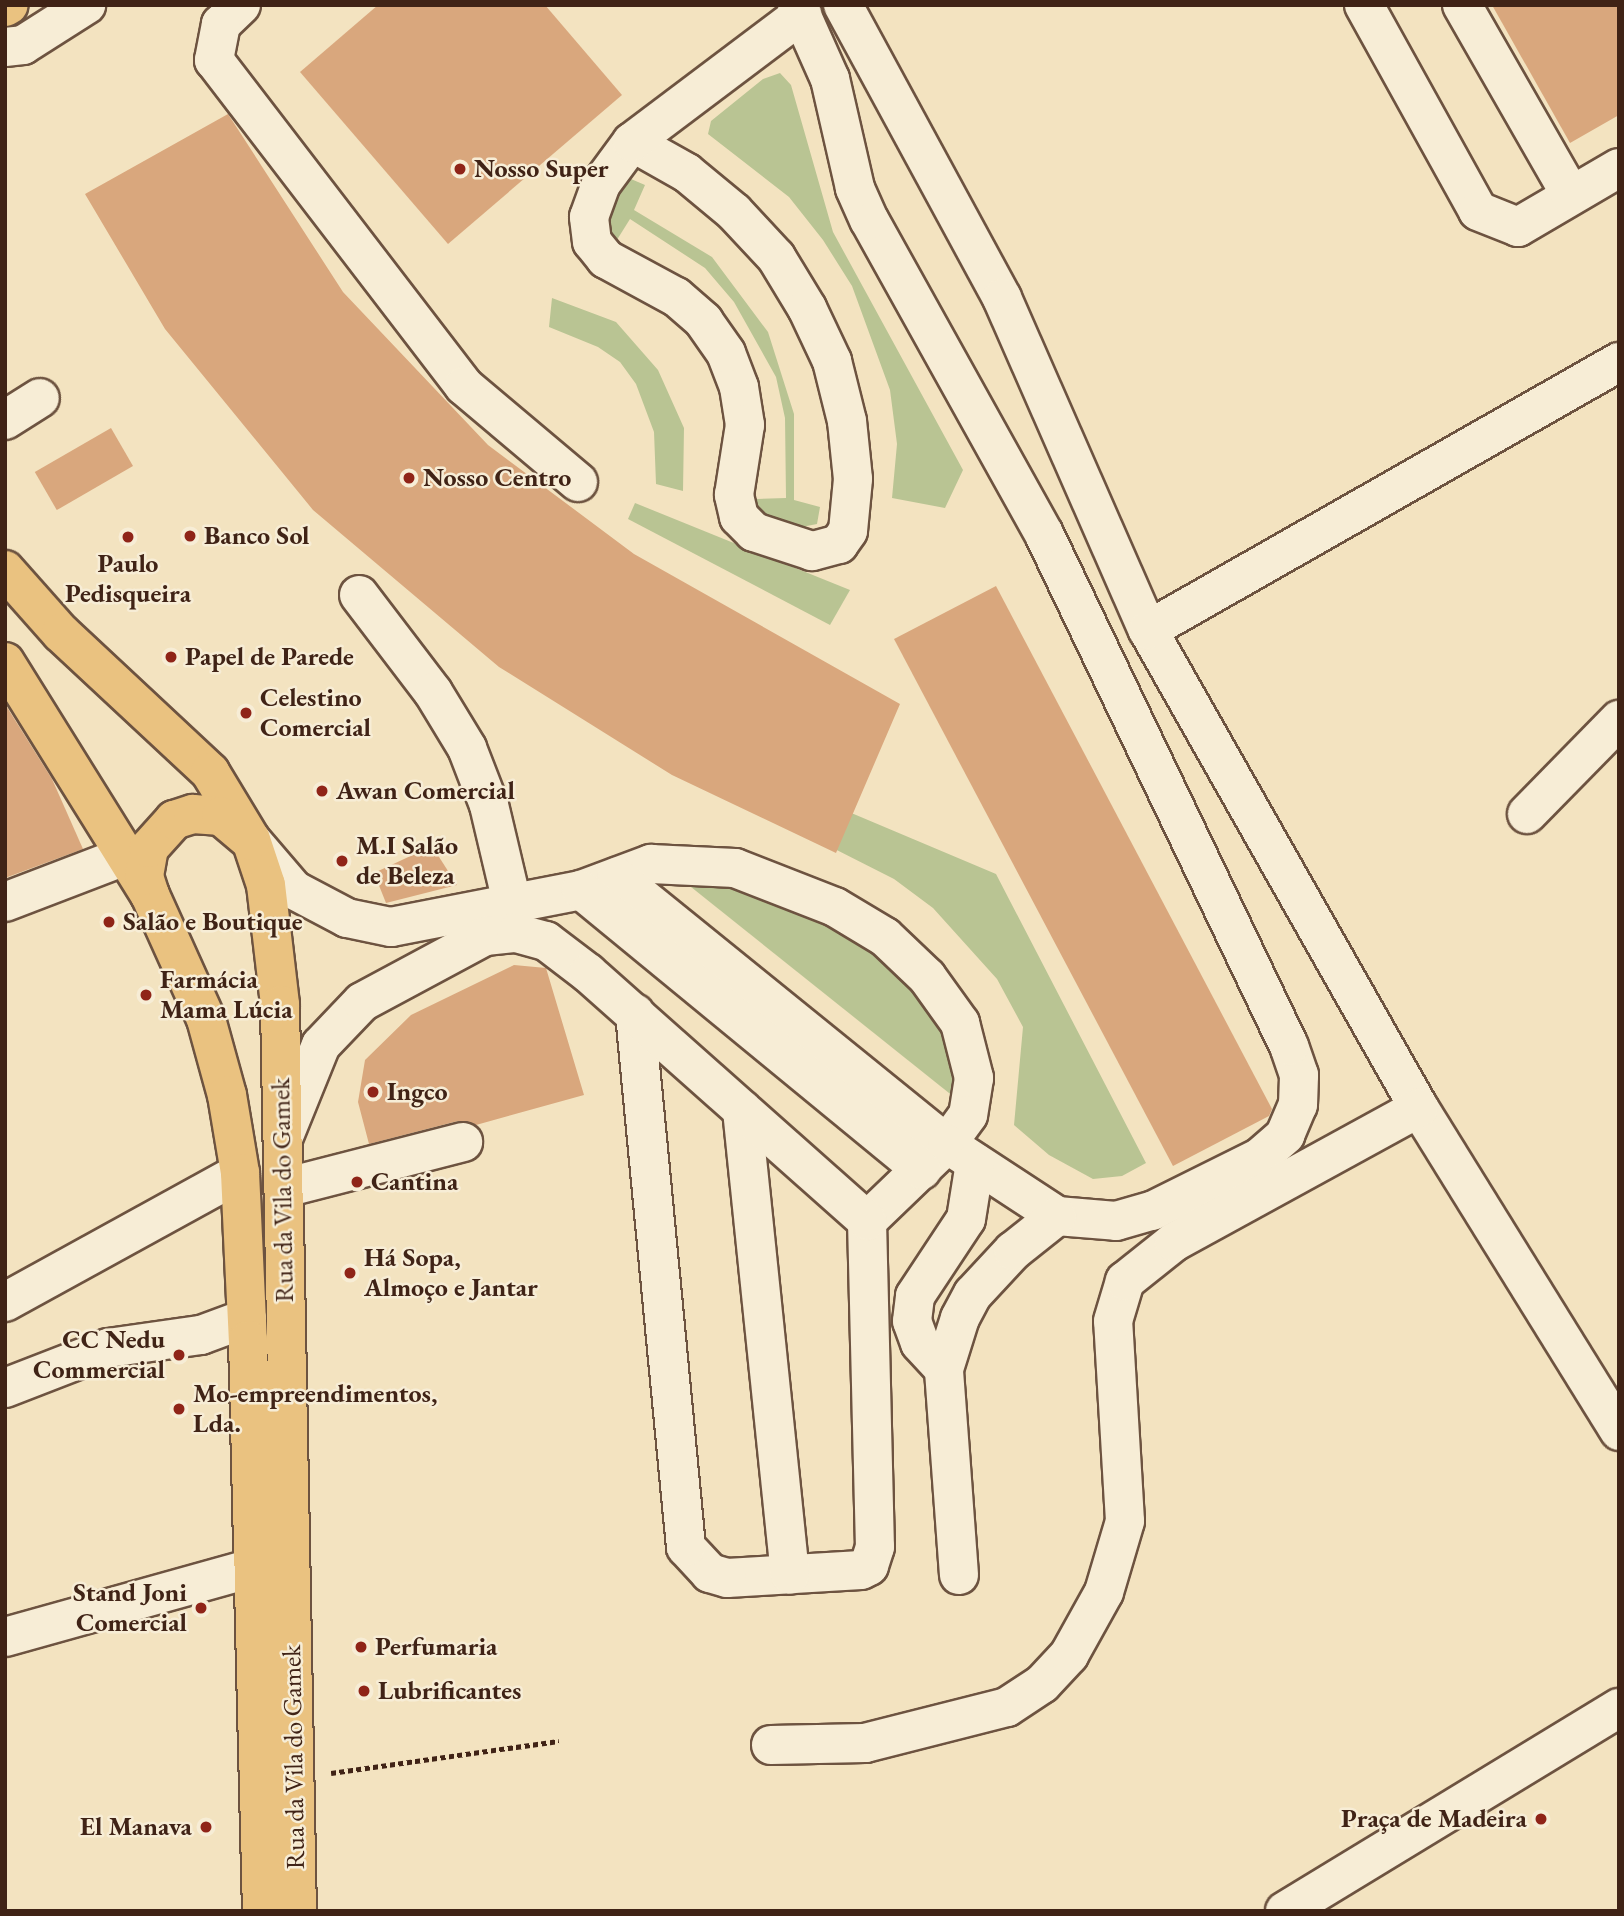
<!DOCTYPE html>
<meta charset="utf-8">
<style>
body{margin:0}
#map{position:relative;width:1624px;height:1916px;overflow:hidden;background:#f3e3c0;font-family:"EB Garamond",serif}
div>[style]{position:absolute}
.green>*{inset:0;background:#b9c493}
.building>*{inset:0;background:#d9a77d;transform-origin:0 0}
.path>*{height:4.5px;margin-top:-2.25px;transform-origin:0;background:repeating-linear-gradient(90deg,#402316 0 5px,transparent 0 8.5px)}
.roads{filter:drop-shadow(2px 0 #6d5340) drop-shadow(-2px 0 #6d5340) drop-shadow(0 2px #6d5340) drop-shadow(0 -2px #6d5340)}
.minor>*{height:38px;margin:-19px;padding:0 19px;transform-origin:19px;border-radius:19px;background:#f7edd6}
.major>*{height:38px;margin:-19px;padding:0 19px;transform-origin:19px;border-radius:19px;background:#eac280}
.dots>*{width:19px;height:19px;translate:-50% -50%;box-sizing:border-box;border:4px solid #f7edd6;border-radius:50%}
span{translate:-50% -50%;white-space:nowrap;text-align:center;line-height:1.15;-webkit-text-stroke:5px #f7edd6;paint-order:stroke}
.poi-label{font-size:26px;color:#402316;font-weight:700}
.left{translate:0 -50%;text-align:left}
.right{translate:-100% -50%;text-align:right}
.street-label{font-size:26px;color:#402316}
.frame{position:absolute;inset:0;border:7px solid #402316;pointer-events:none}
</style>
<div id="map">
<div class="green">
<div style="clip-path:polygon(780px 73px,791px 85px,833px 232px,963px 470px,945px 508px,892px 498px,897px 444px,890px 390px,852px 286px,823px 240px,789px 197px,708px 134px,711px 121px,763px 79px)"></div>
<div style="clip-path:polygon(631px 179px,645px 185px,634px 210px,712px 257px,768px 332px,794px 414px,794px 500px,820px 507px,817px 524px,786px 530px,754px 511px,757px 499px,786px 498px,785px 418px,776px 377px,734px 302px,705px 268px,630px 219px,615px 243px,604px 236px,602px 198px)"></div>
<div style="clip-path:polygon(552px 298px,616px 322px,658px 370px,684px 428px,683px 491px,656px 484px,654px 432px,636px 384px,620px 362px,598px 347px,549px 327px)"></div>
<div style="clip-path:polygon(635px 503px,850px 590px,830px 625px,628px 519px)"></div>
<div style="clip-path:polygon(830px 804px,996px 874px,1146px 1163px,1122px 1176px,1093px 1179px,1049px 1155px,1014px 1125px,1023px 1027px,997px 979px,933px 908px,894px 879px,815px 839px)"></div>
<div style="clip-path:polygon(676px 875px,725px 881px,824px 915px,909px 974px,959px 1053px,959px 1101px)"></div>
</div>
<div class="building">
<div style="clip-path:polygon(378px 5px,545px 5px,622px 95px,448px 244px,300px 72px)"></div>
<div style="clip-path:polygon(1492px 5px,1619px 5px,1619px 115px,1570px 143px)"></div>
<div style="clip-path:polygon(228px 114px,343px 292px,488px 445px,634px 554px,900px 704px,836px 853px,672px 775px,499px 667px,313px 510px,165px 329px,85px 194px)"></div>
<div style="left:111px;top:428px;width:44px;height:88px;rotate:60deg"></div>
<div style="clip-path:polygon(996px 586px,1272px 1109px,1269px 1116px,1173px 1166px,894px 639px)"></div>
<div style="clip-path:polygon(5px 704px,52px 779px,83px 849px,5px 878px)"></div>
<div style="clip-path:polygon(432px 846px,457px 885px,386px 903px,374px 873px)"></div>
<div style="clip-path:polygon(514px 965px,546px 968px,584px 1095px,476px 1125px,458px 1121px,369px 1144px,358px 1102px,365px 1060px,411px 1015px)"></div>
</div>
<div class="path">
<div style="left:331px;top:1773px;width:230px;rotate:-8deg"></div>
</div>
<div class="roads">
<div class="minor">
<div style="left:241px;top:5px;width:28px;rotate:136deg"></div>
<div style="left:221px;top:24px;width:37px;rotate:101deg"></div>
<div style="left:214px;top:60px;width:411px;rotate:52.5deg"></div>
<div style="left:464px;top:386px;width:149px;rotate:40.1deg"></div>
<div style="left:843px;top:5px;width:333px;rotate:61.5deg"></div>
<div style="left:1002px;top:298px;width:363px;rotate:66.3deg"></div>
<div style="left:1148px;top:630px;width:549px;rotate:60.45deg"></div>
<div style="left:1419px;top:1108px;width:380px;rotate:58.2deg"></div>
<div style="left:1364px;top:5px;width:235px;rotate:61deg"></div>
<div style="left:1478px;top:211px;width:43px;rotate:21.8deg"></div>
<div style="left:1518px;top:227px;width:117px;rotate:-30.3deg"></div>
<div style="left:1462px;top:5px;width:219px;rotate:60.2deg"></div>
<div style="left:5px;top:47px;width:18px;rotate:-6deg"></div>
<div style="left:23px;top:45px;width:75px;rotate:-32.4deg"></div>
<div style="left:632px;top:142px;width:63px;rotate:29.4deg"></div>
<div style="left:687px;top:173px;width:61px;rotate:39.7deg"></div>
<div style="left:734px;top:212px;width:62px;rotate:47deg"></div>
<div style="left:776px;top:257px;width:60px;rotate:58.7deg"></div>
<div style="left:807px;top:308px;width:59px;rotate:64.7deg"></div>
<div style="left:832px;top:361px;width:62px;rotate:76deg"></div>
<div style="left:847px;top:421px;width:58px;rotate:84.1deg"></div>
<div style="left:853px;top:479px;width:52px;rotate:95.5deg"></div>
<div style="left:848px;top:531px;width:16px;rotate:125deg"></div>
<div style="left:839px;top:544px;width:28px;rotate:165deg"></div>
<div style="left:812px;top:551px;width:61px;rotate:-161.9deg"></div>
<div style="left:754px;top:532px;width:21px;rotate:-135deg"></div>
<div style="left:739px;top:517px;width:23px;rotate:-103deg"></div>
<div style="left:734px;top:495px;width:71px;rotate:-81.1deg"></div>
<div style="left:745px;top:425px;width:38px;rotate:-99deg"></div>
<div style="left:739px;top:387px;width:36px;rotate:-111deg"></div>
<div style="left:726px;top:353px;width:39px;rotate:-125deg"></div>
<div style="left:704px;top:321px;width:37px;rotate:-139deg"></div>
<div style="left:676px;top:297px;width:80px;rotate:-151.5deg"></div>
<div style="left:606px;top:259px;width:22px;rotate:-129deg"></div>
<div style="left:592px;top:242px;width:25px;rotate:-97deg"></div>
<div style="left:589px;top:217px;width:35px;rotate:-70deg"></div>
<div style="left:601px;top:184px;width:52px;rotate:-53.6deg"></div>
<div style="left:632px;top:142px;width:213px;rotate:-37deg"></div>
<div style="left:5px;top:420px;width:41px;rotate:-32.2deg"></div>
<div style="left:359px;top:595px;width:122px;rotate:52.7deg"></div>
<div style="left:433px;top:692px;width:66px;rotate:58.7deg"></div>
<div style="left:467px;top:748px;width:61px;rotate:68.9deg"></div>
<div style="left:489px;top:805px;width:100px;rotate:76.7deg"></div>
<div style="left:1148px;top:630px;width:542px;rotate:-29.64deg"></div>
<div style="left:1527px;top:814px;width:132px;rotate:-45.6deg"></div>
<div style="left:251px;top:840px;width:66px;rotate:49.3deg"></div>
<div style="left:294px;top:890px;width:60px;rotate:27.8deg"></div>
<div style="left:347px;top:918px;width:45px;rotate:11.6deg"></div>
<div style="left:391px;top:927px;width:194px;rotate:-11deg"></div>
<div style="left:581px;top:890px;width:75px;rotate:-20.4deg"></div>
<div style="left:651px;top:864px;width:84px;rotate:2.7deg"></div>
<div style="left:735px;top:868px;width:107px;rotate:21.3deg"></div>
<div style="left:835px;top:907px;width:58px;rotate:31deg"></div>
<div style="left:885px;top:937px;width:58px;rotate:43.6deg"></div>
<div style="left:927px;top:977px;width:57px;rotate:54.3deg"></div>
<div style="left:960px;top:1023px;width:57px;rotate:75.7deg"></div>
<div style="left:974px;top:1078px;width:37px;rotate:99deg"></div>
<div style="left:968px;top:1115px;width:36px;rotate:126deg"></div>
<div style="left:947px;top:1144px;width:111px;rotate:136.1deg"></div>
<div style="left:867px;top:1221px;width:326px;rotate:88.6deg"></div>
<div style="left:875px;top:1547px;width:20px;rotate:108deg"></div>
<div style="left:869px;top:1566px;width:9px;rotate:153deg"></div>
<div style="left:861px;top:1570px;width:134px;rotate:176.6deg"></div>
<div style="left:727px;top:1578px;width:18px;rotate:-164deg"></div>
<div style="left:710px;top:1573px;width:35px;rotate:-133deg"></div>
<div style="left:686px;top:1547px;width:536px;rotate:-95.46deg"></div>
<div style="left:617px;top:877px;width:424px;rotate:39deg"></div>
<div style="left:947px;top:1144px;width:131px;rotate:33.2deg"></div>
<div style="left:1057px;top:1216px;width:59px;rotate:4.8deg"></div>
<div style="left:1116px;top:1221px;width:37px;rotate:-16deg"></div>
<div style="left:1152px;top:1211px;width:119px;rotate:-26.4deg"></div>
<div style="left:1259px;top:1158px;width:35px;rotate:-41deg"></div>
<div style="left:1285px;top:1135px;width:33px;rotate:-67deg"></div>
<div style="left:1298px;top:1105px;width:30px;rotate:-88deg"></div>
<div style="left:1299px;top:1075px;width:31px;rotate:-109deg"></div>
<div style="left:1289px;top:1046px;width:568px;rotate:-115.57deg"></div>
<div style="left:1044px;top:534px;width:359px;rotate:-119.1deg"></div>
<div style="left:869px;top:220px;width:35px;rotate:-114deg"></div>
<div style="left:855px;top:188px;width:112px;rotate:-102.9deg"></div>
<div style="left:830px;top:79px;width:81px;rotate:-114deg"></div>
<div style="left:581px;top:890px;width:441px;rotate:39.4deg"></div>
<div style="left:5px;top:902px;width:129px;rotate:-21deg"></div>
<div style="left:742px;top:1110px;width:467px;rotate:84.1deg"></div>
<div style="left:284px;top:1136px;width:98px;rotate:-67.9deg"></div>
<div style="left:321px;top:1045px;width:59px;rotate:-46.4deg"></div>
<div style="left:362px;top:1002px;width:140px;rotate:-28.2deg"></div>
<div style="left:485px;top:936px;width:31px;rotate:-6deg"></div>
<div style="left:516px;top:933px;width:31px;rotate:15deg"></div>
<div style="left:546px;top:941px;width:53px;rotate:37.3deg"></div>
<div style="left:588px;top:973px;width:373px;rotate:41.6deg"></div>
<div style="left:284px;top:1188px;width:185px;rotate:-14.4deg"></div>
<div style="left:5px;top:1302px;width:268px;rotate:-28.8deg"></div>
<div style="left:944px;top:1369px;width:35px;rotate:-133deg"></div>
<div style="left:920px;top:1343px;width:23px;rotate:-110deg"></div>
<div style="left:912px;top:1321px;width:25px;rotate:-83deg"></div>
<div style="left:915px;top:1296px;width:92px;rotate:-56.5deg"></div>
<div style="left:966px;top:1219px;width:57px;rotate:-80.9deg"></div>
<div style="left:5px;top:1388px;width:110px;rotate:-21.2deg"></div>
<div style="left:108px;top:1348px;width:94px;rotate:-8deg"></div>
<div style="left:201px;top:1335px;width:49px;rotate:-20.3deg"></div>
<div style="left:959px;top:1575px;width:207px;rotate:-94.2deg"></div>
<div style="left:944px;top:1369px;width:53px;rotate:-72.6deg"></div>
<div style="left:960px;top:1318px;width:27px;rotate:-62deg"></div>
<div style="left:973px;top:1294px;width:59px;rotate:-47.1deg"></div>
<div style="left:1013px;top:1251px;width:56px;rotate:-38.5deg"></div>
<div style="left:5px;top:1637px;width:261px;rotate:-15.6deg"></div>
<div style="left:771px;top:1745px;width:94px;rotate:-1.2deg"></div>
<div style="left:865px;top:1743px;width:146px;rotate:-14.2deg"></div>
<div style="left:1007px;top:1707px;width:42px;rotate:-33.3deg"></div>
<div style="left:1042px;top:1684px;width:40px;rotate:-47deg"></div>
<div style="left:1069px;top:1655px;width:72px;rotate:-60.9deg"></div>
<div style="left:1104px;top:1592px;width:74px;rotate:-73.5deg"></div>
<div style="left:1125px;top:1521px;width:200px;rotate:-93.4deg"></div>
<div style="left:1113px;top:1321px;width:42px;rotate:-73.3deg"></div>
<div style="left:1125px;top:1281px;width:63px;rotate:-38.5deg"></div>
<div style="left:1174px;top:1242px;width:279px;rotate:-28.7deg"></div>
<div style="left:1285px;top:1911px;width:391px;rotate:-31.3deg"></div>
</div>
<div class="major">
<div style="left:5px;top:7px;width:4px;rotate:-27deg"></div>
<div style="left:5px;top:570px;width:84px;rotate:48.4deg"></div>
<div style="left:61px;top:633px;width:204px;rotate:43deg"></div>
<div style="left:210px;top:772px;width:79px;rotate:58.9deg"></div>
<div style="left:251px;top:840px;width:47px;rotate:71.6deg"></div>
<div style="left:266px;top:885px;width:121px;rotate:83.3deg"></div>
<div style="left:280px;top:1005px;width:906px;rotate:88.93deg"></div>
<div style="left:5px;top:662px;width:274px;rotate:58.1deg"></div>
<div style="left:150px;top:895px;width:136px;rotate:65.7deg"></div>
<div style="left:206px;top:1019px;width:79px;rotate:74.6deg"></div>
<div style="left:227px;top:1095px;width:79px;rotate:80.5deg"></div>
<div style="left:240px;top:1173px;width:167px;rotate:87.3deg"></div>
<div style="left:248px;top:1340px;width:571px;rotate:88.6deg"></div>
<div style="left:150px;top:895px;width:20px;rotate:-108deg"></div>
<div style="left:144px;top:876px;width:28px;rotate:-80deg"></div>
<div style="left:149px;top:848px;width:38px;rotate:-48deg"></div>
<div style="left:174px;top:820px;width:20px;rotate:-18deg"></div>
<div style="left:193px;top:814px;width:28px;rotate:4deg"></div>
<div style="left:221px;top:816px;width:38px;rotate:40deg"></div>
</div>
</div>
<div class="dots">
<div style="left:460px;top:169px;background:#8f2418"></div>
<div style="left:409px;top:478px;background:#8f2418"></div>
<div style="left:190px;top:536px;background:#8f2418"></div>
<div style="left:128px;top:537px;background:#8f2418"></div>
<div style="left:171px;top:657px;background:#8f2418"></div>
<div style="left:246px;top:713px;background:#8f2418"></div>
<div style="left:322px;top:791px;background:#8f2418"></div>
<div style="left:342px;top:861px;background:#8f2418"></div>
<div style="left:109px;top:922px;background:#8f2418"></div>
<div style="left:146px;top:995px;background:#8f2418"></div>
<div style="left:373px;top:1092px;background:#8f2418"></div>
<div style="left:357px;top:1182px;background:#8f2418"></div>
<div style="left:350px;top:1273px;background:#8f2418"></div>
<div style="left:179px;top:1355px;background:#8f2418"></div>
<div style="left:179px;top:1409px;background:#8f2418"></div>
<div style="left:201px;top:1608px;background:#8f2418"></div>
<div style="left:361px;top:1647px;background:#8f2418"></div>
<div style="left:364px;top:1691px;background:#8f2418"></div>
<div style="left:1541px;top:1819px;background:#8f2418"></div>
<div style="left:206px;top:1827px;background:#8f2418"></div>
</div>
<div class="poi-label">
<span class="left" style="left:474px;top:169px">Nosso Super</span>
<span class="left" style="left:423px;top:478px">Nosso Centro</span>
<span class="left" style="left:204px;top:536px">Banco Sol</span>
<span style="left:128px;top:579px">Paulo<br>Pedisqueira</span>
<span class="left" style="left:185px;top:657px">Papel de Parede</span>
<span class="left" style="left:260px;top:713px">Celestino<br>Comercial</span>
<span class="left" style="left:336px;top:791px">Awan Comercial</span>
<span class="left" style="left:356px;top:861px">M.I Salão<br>de Beleza</span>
<span class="left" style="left:123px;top:922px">Salão e Boutique</span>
<span class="left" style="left:160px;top:995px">Farmácia<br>Mama Lúcia</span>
<span class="left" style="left:387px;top:1092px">Ingco</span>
<span class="left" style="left:371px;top:1182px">Cantina</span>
<span class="left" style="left:364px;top:1273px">Há Sopa,<br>Almoço e Jantar</span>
<span class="right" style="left:165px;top:1355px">CC Nedu<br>Commercial</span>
<span class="left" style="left:193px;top:1409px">Mo-empreendimentos,<br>Lda.</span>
<span class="right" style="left:187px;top:1608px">Stand Joni<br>Comercial</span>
<span class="left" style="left:375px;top:1647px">Perfumaria</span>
<span class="left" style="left:378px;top:1691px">Lubrificantes</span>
<span class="right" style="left:1527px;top:1819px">Praça de Madeira</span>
<span class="right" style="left:192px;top:1827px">El Manava</span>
</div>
<div class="street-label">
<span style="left:283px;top:1190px;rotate:-91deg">Rua da Vila do Gamek</span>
<span style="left:294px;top:1757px;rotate:-91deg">Rua da Vila do Gamek</span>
</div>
<div class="frame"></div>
</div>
